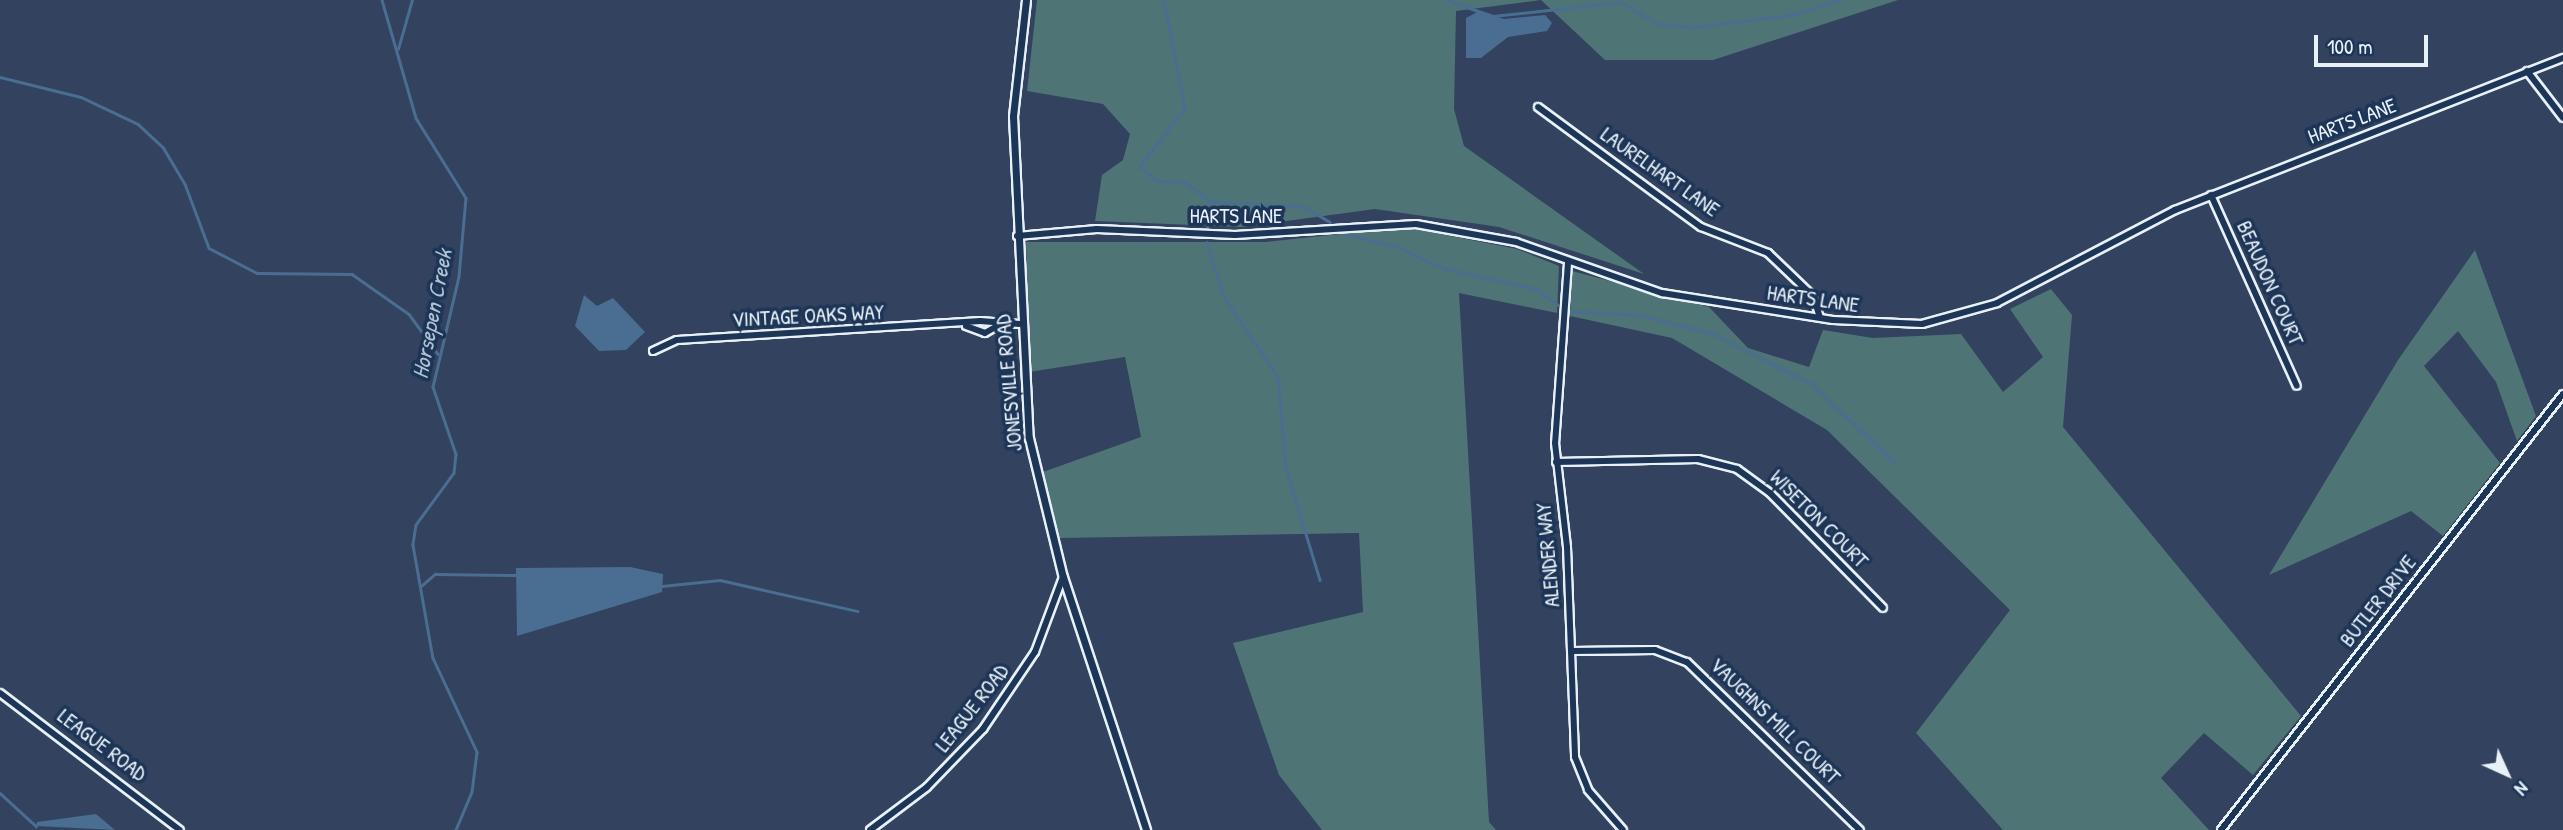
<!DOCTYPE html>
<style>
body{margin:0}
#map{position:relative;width:2563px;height:830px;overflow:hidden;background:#32425f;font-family:"Patrick Hand",sans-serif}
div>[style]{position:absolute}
.green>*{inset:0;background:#4f7475}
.water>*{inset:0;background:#496e91}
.stream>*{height:2.5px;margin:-1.25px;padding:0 1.25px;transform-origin:1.25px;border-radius:1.25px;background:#496e91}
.roads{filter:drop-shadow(2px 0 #e8f1f8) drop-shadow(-2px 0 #e8f1f8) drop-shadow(0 2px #e8f1f8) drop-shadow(0 -2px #e8f1f8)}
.minor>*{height:6px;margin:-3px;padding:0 3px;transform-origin:3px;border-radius:3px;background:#1d3557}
.tertiary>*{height:7px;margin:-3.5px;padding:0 3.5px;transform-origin:3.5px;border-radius:3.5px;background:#1d3557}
span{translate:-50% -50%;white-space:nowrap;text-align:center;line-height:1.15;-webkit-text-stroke:7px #1d3557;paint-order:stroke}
.street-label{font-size:21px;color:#e8f1f8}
.water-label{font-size:23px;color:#b0c3d4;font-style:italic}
.north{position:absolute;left:2472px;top:739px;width:70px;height:70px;-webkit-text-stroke:5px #1d3557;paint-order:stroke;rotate:135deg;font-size:19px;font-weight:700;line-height:28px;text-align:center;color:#e8f1f8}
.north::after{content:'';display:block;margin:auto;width:24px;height:32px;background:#e8f1f8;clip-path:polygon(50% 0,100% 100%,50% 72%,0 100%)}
.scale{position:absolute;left:2314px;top:35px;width:114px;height:32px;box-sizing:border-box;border:4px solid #e8f1f8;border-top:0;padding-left:9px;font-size:21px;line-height:24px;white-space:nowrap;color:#e8f1f8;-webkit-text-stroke:5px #1d3557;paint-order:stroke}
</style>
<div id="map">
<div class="green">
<div style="clip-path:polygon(1037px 0,1898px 0,1713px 60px,1605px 60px,1541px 0,1456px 11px,1454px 109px,1464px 146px,1644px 274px,1499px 227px,1375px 209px,1242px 227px,1095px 221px,1102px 175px,1123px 160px,1130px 134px,1103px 104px,1027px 91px)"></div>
<div style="clip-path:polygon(1405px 227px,1517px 249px,1559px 266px,1557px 313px,1459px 293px,1489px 822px,1496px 830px,1322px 830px,1279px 775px,1233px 643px,1363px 612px,1359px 533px,1060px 538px,1043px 472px,1141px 437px,1125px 357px,1029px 372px,1026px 242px,1265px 242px)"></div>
<div style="clip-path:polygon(2475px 250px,2536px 416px,2517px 441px,2496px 382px,2458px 331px,2424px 366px,2500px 463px,2443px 536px,2411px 511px,2269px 575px,2398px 360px)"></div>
<div style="clip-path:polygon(1572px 271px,1709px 307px,1748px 348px,1809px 367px,1823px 330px,1873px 338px,1961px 334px,2003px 392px,2043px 357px,2010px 309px,2051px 289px,2072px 315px,2063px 427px,2301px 716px,2253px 775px,2204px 733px,2161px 778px,2209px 830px,2003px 830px,1916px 733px,2010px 610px,1827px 430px,1672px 338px,1570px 316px)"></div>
</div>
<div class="water">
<div style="clip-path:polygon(1479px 11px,1504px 19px,1545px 15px,1552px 23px,1547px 31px,1508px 37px,1481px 58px,1466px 58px,1466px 18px)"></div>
<div style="clip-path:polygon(584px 295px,597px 306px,613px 298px,645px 332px,626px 350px,599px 351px,575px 326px)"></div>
<div style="clip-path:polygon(630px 567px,663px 574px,662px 592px,517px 636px,516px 568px)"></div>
<div style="clip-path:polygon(96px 814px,115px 830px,36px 826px,37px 822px)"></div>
</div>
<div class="stream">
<div style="left:382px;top:0;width:123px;rotate:73.9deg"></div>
<div style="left:416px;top:118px;width:94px;rotate:58deg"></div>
<div style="left:466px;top:198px;width:79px;rotate:95.1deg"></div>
<div style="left:459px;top:277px;width:113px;rotate:103.3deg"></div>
<div style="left:433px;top:387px;width:71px;rotate:71.1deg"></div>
<div style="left:456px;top:454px;width:19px;rotate:96deg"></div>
<div style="left:454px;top:473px;width:64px;rotate:126.2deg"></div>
<div style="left:416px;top:525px;width:20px;rotate:99deg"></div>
<div style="left:413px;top:545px;width:115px;rotate:80deg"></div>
<div style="left:433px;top:658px;width:104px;rotate:64.9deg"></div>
<div style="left:477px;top:752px;width:40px;rotate:97.1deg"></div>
<div style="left:472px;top:792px;width:41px;rotate:112.8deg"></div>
<div style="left:1164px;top:0;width:111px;rotate:79.1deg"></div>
<div style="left:1185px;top:109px;width:73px;rotate:128.3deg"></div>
<div style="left:1140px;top:166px;width:22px;rotate:43deg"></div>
<div style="left:1156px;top:181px;width:29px;rotate:2deg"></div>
<div style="left:1185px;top:182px;width:31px;rotate:37deg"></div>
<div style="left:1210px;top:201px;width:95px;rotate:3.6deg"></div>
<div style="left:1305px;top:207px;width:29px;rotate:31deg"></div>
<div style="left:1446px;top:0;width:50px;rotate:18.8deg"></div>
<div style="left:1493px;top:16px;width:129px;rotate:-6.2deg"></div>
<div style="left:1621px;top:2px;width:43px;rotate:30.7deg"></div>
<div style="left:1658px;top:24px;width:37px;rotate:5deg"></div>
<div style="left:1695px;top:27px;width:96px;rotate:-7.2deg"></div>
<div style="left:1790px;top:15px;width:52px;rotate:-16.7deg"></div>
<div style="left:398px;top:49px;width:51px;rotate:-74.1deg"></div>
<div style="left:0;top:77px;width:83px;rotate:13.9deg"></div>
<div style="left:81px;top:97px;width:63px;rotate:25.3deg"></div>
<div style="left:138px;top:124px;width:34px;rotate:43deg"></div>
<div style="left:163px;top:147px;width:43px;rotate:59.3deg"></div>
<div style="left:185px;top:184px;width:68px;rotate:69.4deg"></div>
<div style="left:209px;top:248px;width:54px;rotate:27.5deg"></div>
<div style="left:257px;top:273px;width:95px;rotate:0.6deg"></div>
<div style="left:352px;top:274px;width:70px;rotate:35.1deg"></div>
<div style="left:409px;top:314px;width:49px;rotate:54.1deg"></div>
<div style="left:1207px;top:229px;width:28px;rotate:-84deg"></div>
<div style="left:1341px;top:233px;width:59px;rotate:13.8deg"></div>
<div style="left:1398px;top:247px;width:52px;rotate:25.1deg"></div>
<div style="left:1445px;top:269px;width:94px;rotate:12.3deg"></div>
<div style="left:1537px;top:289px;width:26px;rotate:37deg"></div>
<div style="left:1207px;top:242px;width:55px;rotate:73.2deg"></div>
<div style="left:1223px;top:295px;width:99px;rotate:56.1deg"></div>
<div style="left:1278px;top:377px;width:91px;rotate:85deg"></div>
<div style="left:1286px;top:468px;width:117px;rotate:73.1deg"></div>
<div style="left:1570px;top:311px;width:70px;rotate:3.3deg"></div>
<div style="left:1640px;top:315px;width:76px;rotate:14.4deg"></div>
<div style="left:1714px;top:334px;width:110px;rotate:27deg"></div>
<div style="left:1812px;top:384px;width:115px;rotate:43.6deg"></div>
<div style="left:662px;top:586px;width:58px;rotate:-5.9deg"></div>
<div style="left:720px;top:580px;width:141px;rotate:12.7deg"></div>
<div style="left:420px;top:587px;width:20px;rotate:-41deg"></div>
<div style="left:435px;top:574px;width:82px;rotate:0.7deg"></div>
<div style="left:0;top:793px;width:49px;rotate:42.5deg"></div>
</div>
<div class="roads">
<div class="minor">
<div style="left:2527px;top:71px;width:59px;rotate:52.5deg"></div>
<div style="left:1538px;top:107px;width:202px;rotate:36.4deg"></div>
<div style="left:1701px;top:227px;width:72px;rotate:21.2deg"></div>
<div style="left:1768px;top:253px;width:62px;rotate:43.7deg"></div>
<div style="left:1813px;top:296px;width:23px;rotate:72deg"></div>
<div style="left:2211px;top:195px;width:209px;rotate:65.8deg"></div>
<div style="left:1017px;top:236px;width:80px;rotate:-5deg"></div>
<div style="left:1097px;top:229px;width:138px;rotate:2.5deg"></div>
<div style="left:1235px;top:235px;width:181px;rotate:-3.5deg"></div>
<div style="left:1416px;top:224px;width:102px;rotate:10.2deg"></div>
<div style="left:1516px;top:242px;width:155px;rotate:19.3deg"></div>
<div style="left:1662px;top:293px;width:173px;rotate:9deg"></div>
<div style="left:1833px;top:320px;width:89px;rotate:2.6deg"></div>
<div style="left:1922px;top:324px;width:78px;rotate:-15.6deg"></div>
<div style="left:1997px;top:303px;width:201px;rotate:-27.6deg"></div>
<div style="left:2175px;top:210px;width:417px;rotate:-21.4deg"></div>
<div style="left:1568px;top:263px;width:180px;rotate:94.1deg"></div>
<div style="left:1555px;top:443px;width:105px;rotate:83.4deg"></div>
<div style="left:1567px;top:547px;width:210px;rotate:87.8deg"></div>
<div style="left:1575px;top:757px;width:35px;rotate:68deg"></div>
<div style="left:1588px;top:790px;width:53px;rotate:48.8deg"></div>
<div style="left:966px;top:326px;width:20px;rotate:20deg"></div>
<div style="left:985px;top:333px;width:16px;rotate:-30deg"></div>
<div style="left:653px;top:351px;width:26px;rotate:-25deg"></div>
<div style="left:677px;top:340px;width:304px;rotate:-3.6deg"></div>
<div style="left:980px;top:321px;width:40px;rotate:4.3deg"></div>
<div style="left:1556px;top:462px;width:142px;rotate:-1.2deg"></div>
<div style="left:1698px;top:459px;width:40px;rotate:14.4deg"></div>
<div style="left:1737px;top:469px;width:41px;rotate:36deg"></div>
<div style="left:1770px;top:493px;width:161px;rotate:45.5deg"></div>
<div style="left:1572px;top:651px;width:83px;rotate:-0.7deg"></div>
<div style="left:1655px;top:650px;width:34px;rotate:21deg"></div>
<div style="left:1687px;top:662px;width:241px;rotate:44.2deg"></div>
<div style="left:0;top:693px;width:226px;rotate:37.3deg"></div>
<div style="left:870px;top:830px;width:71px;rotate:-37deg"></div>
<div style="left:927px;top:787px;width:81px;rotate:-46deg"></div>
<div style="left:983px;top:729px;width:93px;rotate:-56deg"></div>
<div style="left:1035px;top:652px;width:80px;rotate:-69.5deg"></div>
<div style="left:2221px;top:830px;width:554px;rotate:-51.89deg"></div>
</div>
<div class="tertiary">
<div style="left:1026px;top:0;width:117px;rotate:96.4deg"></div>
<div style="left:1013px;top:116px;width:322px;rotate:87.2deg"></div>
<div style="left:1029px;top:438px;width:143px;rotate:76.3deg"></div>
<div style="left:1063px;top:577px;width:266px;rotate:71.8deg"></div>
</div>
</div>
<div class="street-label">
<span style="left:2352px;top:121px;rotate:-21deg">HARTS LANE</span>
<span style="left:1660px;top:172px;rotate:35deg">LAURELHART LANE</span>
<span style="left:1236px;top:216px">HARTS LANE</span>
<span style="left:2270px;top:283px;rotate:66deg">BEAUDON COURT</span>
<span style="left:1813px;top:299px;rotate:8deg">HARTS LANE</span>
<span style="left:808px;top:316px;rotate:-3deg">VINTAGE OAKS WAY</span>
<span style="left:1009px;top:383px;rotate:-95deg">JONESVILLE ROAD</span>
<span style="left:1819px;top:519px;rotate:45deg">WISETON COURT</span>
<span style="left:1548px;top:555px;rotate:-95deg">ALENDER WAY</span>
<span style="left:2378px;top:601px;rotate:-52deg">BUTLER DRIVE</span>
<span style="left:972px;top:708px;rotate:-52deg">LEAGUE ROAD</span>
<span style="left:1775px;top:721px;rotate:44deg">VAUGHNS MILL COURT</span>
<span style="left:102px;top:745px;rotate:37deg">LEAGUE ROAD</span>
</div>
<div class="water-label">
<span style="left:432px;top:314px;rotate:-79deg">Horsepen Creek</span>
</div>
<div class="north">N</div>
<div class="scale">100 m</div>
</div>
